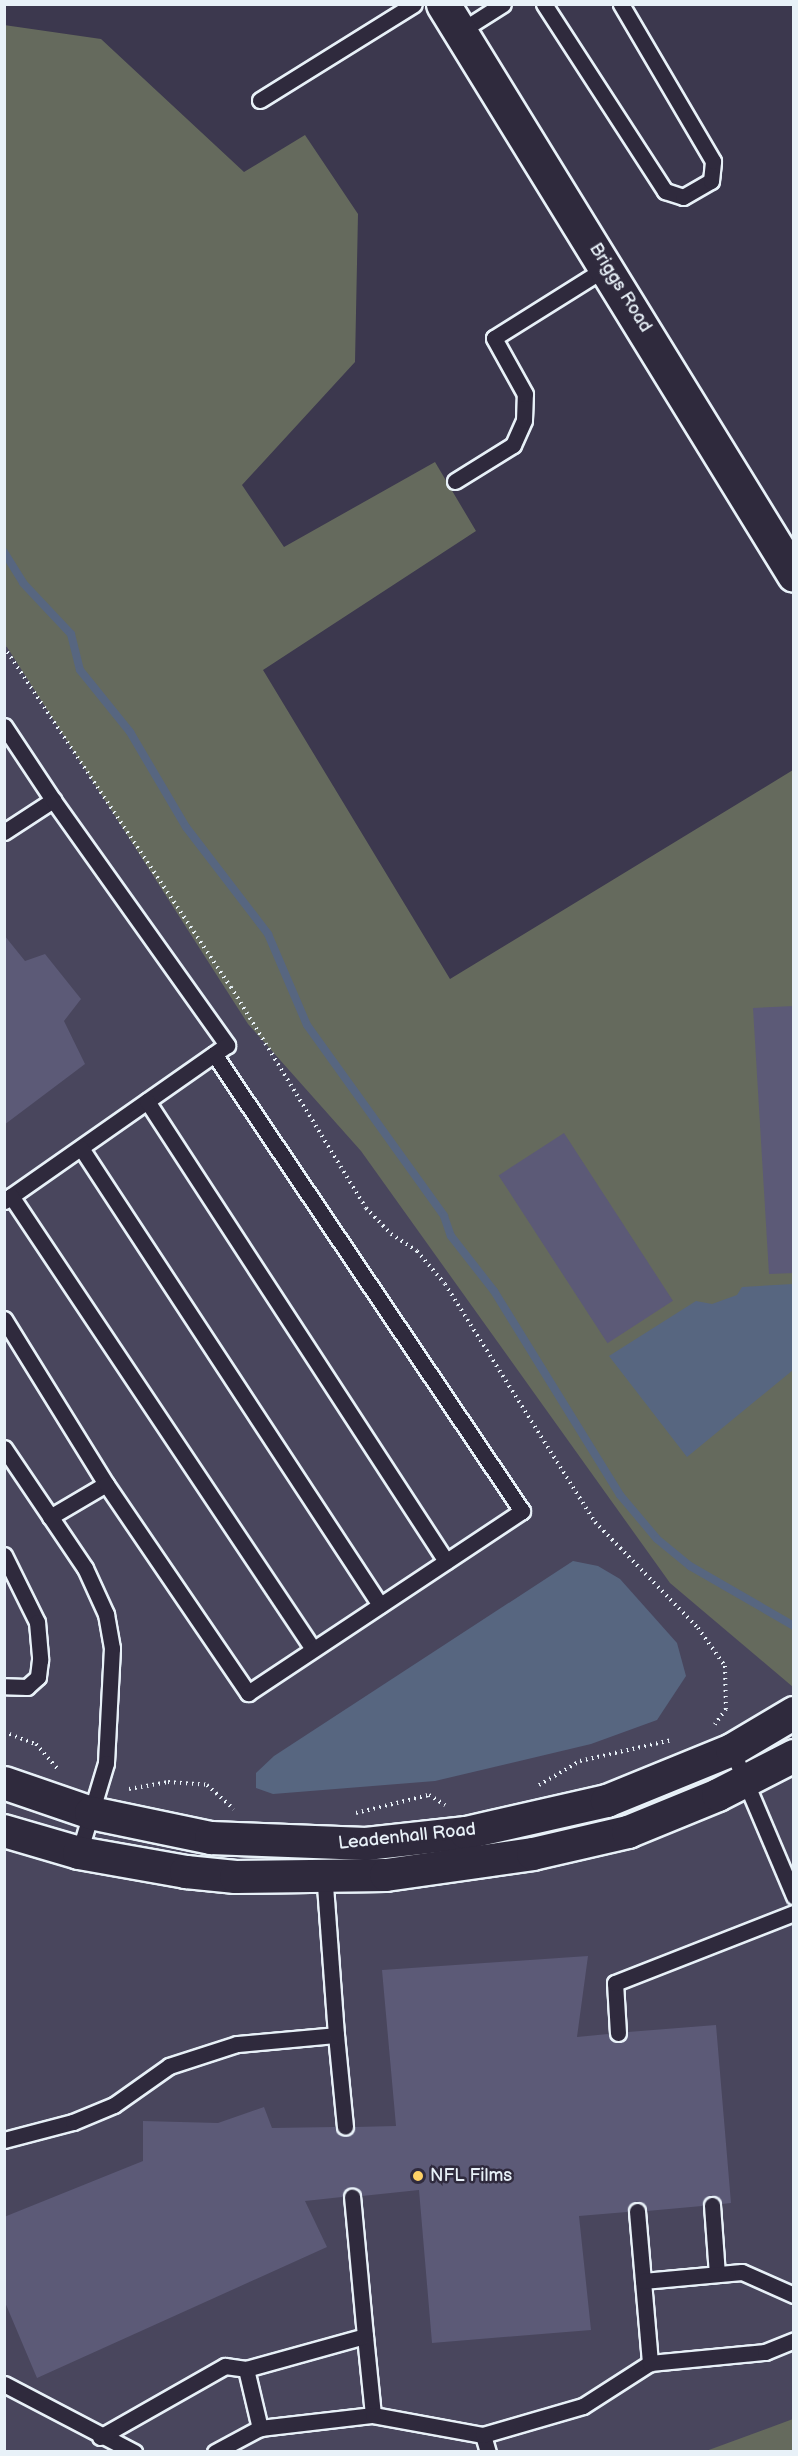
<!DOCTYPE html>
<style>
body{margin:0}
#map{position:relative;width:798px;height:2456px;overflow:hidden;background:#3c384e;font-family:"Balsamiq Sans",sans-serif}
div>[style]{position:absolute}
.built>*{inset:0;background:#49465d}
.green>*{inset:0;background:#656a5d}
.water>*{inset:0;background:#576680}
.stream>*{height:8px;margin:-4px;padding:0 4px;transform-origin:4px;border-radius:4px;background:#576680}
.building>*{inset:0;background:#5c5a77;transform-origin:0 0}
.path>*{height:4px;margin-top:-2px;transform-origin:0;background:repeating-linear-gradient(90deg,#e8f1f8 0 1.5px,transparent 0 6px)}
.roads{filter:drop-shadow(2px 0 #e8f1f8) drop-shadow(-2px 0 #e8f1f8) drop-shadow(0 2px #e8f1f8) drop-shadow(0 -2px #e8f1f8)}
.service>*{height:15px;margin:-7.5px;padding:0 7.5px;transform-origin:7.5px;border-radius:7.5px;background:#2f2a3d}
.minor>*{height:32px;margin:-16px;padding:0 16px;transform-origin:16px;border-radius:16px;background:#2f2a3d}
.tertiary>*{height:33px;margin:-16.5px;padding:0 16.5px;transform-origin:16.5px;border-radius:16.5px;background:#2f2a3d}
.dots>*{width:16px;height:16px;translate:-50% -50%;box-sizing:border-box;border:3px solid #2f2a3d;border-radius:50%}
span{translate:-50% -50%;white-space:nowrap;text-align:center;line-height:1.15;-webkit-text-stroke:5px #2f2a3d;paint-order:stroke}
.street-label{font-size:18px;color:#e8f1f8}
.poi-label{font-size:18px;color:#e8f1f8}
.left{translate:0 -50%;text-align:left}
.frame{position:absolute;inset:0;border:6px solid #e8f1f8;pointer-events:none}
</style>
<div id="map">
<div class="built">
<div style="clip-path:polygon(4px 547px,793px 1627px,793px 2451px,5px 2451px)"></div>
</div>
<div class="green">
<div style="clip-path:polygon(4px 25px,101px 39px,244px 172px,305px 135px,358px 214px,355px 362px,242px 485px,284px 547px,435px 462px,476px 531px,263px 670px,450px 979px,793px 770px,793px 1687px,670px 1583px,361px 1151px,248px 1024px,5px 644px)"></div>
<div style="clip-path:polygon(793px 2419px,793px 2451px,706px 2451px)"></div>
</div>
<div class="water">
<div style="clip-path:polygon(793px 1284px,793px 1370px,687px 1457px,609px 1356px,696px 1301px,712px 1304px,737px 1295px,742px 1287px)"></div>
<div style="clip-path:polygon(573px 1561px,598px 1566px,620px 1579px,677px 1643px,686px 1676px,657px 1720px,591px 1744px,435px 1781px,273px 1794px,256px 1788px,256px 1773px,274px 1756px)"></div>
</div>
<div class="stream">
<div style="left:4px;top:552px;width:36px;rotate:58deg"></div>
<div style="left:23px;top:583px;width:70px;rotate:46.7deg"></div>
<div style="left:71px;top:634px;width:37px;rotate:76deg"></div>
<div style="left:80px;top:670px;width:80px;rotate:51.1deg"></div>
<div style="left:130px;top:732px;width:110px;rotate:59.5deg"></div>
<div style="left:186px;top:827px;width:135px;rotate:52.5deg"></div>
<div style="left:268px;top:934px;width:99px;rotate:66.8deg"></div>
<div style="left:307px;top:1025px;width:235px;rotate:54.3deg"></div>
<div style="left:444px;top:1216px;width:21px;rotate:71deg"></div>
<div style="left:451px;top:1236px;width:70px;rotate:52deg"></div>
<div style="left:494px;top:1291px;width:240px;rotate:58.3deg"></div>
<div style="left:620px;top:1495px;width:57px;rotate:49.9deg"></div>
<div style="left:657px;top:1539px;width:43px;rotate:39.3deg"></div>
<div style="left:690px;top:1566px;width:120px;rotate:30deg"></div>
</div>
<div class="building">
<div style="clip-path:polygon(4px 935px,25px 961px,45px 954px,81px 999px,64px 1021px,85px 1064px,4px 1125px)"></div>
<div style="clip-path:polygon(794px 1006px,794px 1273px,769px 1274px,753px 1008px)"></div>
<div style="left:564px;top:1133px;width:200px;height:78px;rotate:57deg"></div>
<div style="clip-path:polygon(588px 1956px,577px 2037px,608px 2034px,619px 2043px,628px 2032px,716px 2025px,731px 2203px,722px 2204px,711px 2195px,702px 2206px,647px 2211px,637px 2201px,627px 2212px,579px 2216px,591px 2330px,432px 2343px,419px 2190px,362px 2196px,352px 2187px,342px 2197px,305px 2201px,327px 2247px,37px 2378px,4px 2300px,4px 2217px,143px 2161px,143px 2121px,218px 2123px,264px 2107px,272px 2128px,335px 2127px,345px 2137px,355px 2127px,396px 2126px,382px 1970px)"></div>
</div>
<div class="path">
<div style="left:4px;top:647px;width:409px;rotate:56.3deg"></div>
<div style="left:231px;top:987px;width:259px;rotate:58.6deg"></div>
<div style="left:366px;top:1208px;width:36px;rotate:46deg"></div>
<div style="left:391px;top:1234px;width:31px;rotate:33deg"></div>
<div style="left:417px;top:1251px;width:43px;rotate:49.7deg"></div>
<div style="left:445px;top:1284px;width:281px;rotate:57.8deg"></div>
<div style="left:595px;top:1522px;width:148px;rotate:45.8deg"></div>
<div style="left:698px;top:1628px;width:47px;rotate:54.6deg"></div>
<div style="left:725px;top:1666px;width:43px;rotate:88.7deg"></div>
<div style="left:726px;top:1709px;width:19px;rotate:126deg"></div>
<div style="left:4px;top:1732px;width:34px;rotate:21deg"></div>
<div style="left:36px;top:1744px;width:35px;rotate:49deg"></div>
<div style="left:539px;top:1785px;width:48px;rotate:-30.3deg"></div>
<div style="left:580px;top:1761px;width:94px;rotate:-12.9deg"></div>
<div style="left:129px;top:1789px;width:40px;rotate:-10deg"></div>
<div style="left:168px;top:1782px;width:39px;rotate:4deg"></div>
<div style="left:207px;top:1785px;width:36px;rotate:42deg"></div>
<div style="left:356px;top:1813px;width:75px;rotate:-13.9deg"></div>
<div style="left:429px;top:1795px;width:19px;rotate:32deg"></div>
</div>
<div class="roads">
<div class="service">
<div style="left:544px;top:4px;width:223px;rotate:57.1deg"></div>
<div style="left:665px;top:191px;width:19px;rotate:18deg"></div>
<div style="left:683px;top:197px;width:32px;rotate:-30deg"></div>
<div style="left:711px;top:181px;width:20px;rotate:-84deg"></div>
<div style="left:713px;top:161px;width:182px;rotate:-120.4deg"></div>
<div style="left:459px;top:32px;width:52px;rotate:-32.5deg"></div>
<div style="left:260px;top:100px;width:181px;rotate:-31.9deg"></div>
<div style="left:455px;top:481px;width:68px;rotate:-31.8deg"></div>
<div style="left:513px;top:445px;width:27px;rotate:-66deg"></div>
<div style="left:524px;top:420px;width:26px;rotate:-88deg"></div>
<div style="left:525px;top:394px;width:64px;rotate:-119deg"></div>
<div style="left:494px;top:338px;width:133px;rotate:-32.1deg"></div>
<div style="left:4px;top:726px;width:89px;rotate:56.5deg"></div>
<div style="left:4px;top:832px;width:59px;rotate:-33.1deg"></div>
<div style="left:53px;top:800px;width:301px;rotate:54.6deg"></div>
<div style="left:227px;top:1045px;width:272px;rotate:145deg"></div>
<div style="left:147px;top:1101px;width:549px;rotate:56.98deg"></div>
<div style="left:81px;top:1148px;width:546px;rotate:56.8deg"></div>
<div style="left:11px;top:1196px;width:544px;rotate:56.31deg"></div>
<div style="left:4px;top:1319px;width:194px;rotate:58.3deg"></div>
<div style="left:106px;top:1484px;width:65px;rotate:149.5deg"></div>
<div style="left:4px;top:1448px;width:145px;rotate:56deg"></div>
<div style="left:85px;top:1568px;width:51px;rotate:65.5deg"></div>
<div style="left:106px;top:1614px;width:35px;rotate:80deg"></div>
<div style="left:112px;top:1648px;width:115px;rotate:93deg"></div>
<div style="left:106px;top:1763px;width:94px;rotate:106.7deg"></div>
<div style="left:106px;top:1484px;width:253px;rotate:55.8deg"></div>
<div style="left:248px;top:1693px;width:329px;rotate:-33.6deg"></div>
<div style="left:522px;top:1511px;width:551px;rotate:-123.98deg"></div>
<div style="left:4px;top:1555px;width:75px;rotate:63.8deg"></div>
<div style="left:37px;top:1622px;width:38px;rotate:85deg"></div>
<div style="left:40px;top:1660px;width:17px;rotate:97deg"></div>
<div style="left:38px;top:1677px;width:15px;rotate:138deg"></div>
<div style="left:27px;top:1687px;width:23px;rotate:-178deg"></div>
<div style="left:732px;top:1750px;width:159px;rotate:67deg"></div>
<div style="left:618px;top:2033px;width:50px;rotate:-93.4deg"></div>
<div style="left:615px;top:1983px;width:192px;rotate:-21.4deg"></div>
<div style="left:336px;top:2035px;width:92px;rotate:84.4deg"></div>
<div style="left:4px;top:2140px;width:71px;rotate:-14.6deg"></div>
<div style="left:73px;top:2122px;width:44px;rotate:-22.5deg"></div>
<div style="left:114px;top:2105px;width:67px;rotate:-35.3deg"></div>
<div style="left:169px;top:2066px;width:71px;rotate:-17.9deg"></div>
<div style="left:237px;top:2044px;width:99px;rotate:-5.2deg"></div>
<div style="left:336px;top:2035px;width:163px;rotate:-94.2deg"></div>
<div style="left:712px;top:2205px;width:69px;rotate:85.9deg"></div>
<div style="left:637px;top:2211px;width:153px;rotate:85.1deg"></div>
<div style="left:643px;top:2281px;width:99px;rotate:-5.2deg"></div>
<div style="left:742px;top:2272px;width:57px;rotate:23.9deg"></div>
<div style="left:365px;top:2336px;width:79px;rotate:84.2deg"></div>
<div style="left:246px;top:2369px;width:61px;rotate:76.7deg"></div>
<div style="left:4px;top:2384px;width:147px;rotate:27.6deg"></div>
<div style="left:483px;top:2435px;width:18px;rotate:74deg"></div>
<div style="left:100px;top:2437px;width:144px;rotate:-29.6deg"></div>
<div style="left:225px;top:2366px;width:21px;rotate:8deg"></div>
<div style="left:246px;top:2369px;width:123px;rotate:-15.5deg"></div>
<div style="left:365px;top:2336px;width:140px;rotate:-95.3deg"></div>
<div style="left:215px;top:2452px;width:51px;rotate:-28.1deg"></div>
<div style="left:260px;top:2428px;width:114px;rotate:-6.6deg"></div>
<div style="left:373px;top:2415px;width:112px;rotate:10.3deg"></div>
<div style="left:483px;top:2435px;width:104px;rotate:-16.2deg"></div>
<div style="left:583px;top:2406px;width:80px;rotate:-32.7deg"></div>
<div style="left:650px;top:2363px;width:116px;rotate:-5.5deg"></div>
<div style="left:765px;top:2352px;width:31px;rotate:-22deg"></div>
</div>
<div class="minor">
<div style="left:4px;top:1783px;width:92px;rotate:19deg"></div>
<div style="left:91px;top:1813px;width:123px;rotate:11.8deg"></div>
<div style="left:211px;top:1838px;width:155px;rotate:2.2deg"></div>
<div style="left:366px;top:1844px;width:101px;rotate:-6.3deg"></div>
<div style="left:466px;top:1833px;width:145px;rotate:-12.8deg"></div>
<div style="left:607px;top:1801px;width:135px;rotate:-22.2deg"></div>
<div style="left:732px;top:1750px;width:72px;rotate:-30.8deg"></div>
<div style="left:4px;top:1831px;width:78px;rotate:16.3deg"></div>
<div style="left:79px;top:1853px;width:109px;rotate:10.1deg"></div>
<div style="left:186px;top:1872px;width:50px;rotate:5.7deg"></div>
<div style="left:236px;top:1877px;width:150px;rotate:-0.8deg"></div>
<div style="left:386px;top:1875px;width:148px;rotate:-8.1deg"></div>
<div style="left:533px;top:1854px;width:98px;rotate:-13deg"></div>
<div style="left:628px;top:1832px;width:97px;rotate:-22.3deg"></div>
<div style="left:718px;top:1795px;width:85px;rotate:-27.2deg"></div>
</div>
<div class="tertiary">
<div style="left:443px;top:4px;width:670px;rotate:58.42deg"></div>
</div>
</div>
<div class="dots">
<div style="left:418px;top:2176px;background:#ffd166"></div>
</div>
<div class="street-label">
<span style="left:620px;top:288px;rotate:58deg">Briggs Road</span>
<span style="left:407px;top:1837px;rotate:-6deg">Leadenhall Road</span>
</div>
<div class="poi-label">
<span class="left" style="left:430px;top:2176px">NFL Films</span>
</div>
<div class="frame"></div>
</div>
